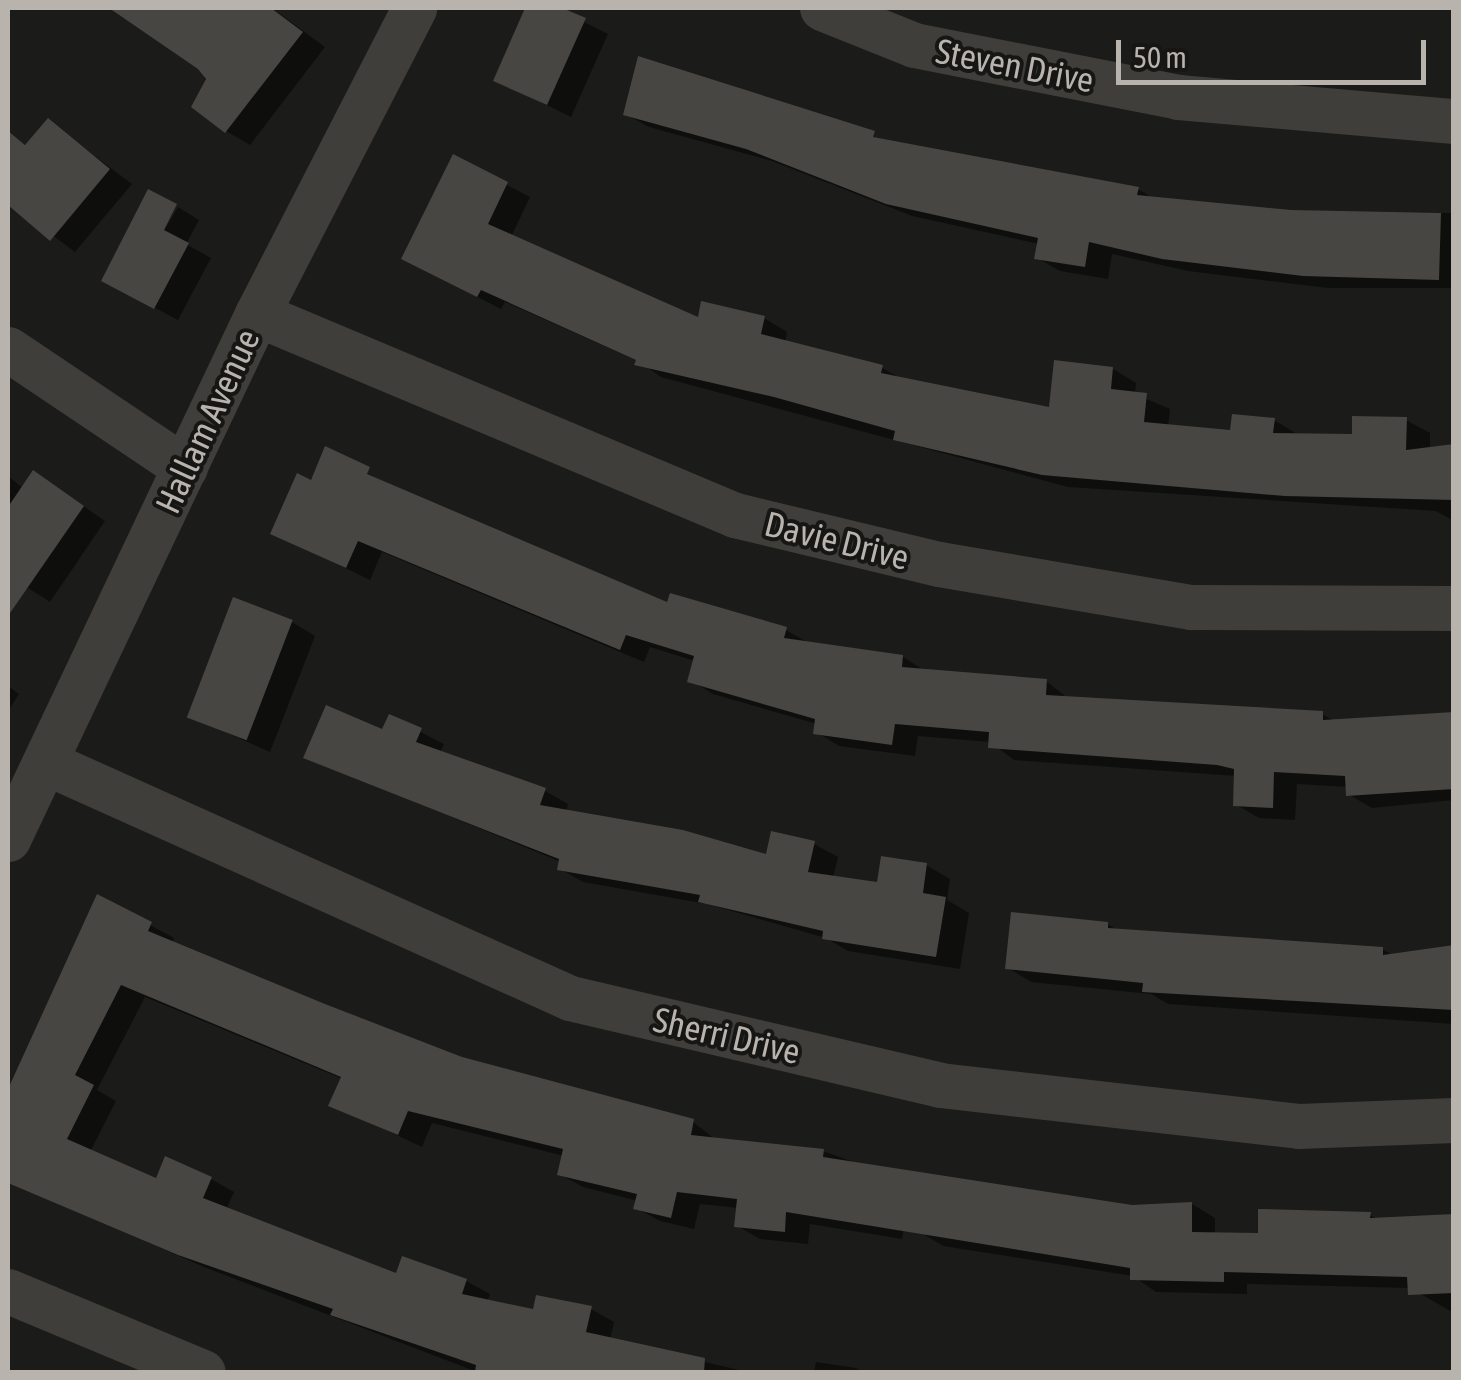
<!DOCTYPE html>
<style>
body{margin:0}
#map{position:relative;width:1461px;height:1380px;overflow:hidden;background:#1b1b19;font-family:"Asap Condensed",sans-serif}
div>[style]{position:absolute}
.shadow>*{inset:0;background:#0007}
.building>*{inset:0;background:#484643;transform-origin:0 0}
.street>*{height:45px;margin:-22.5px;padding:0 22.5px;transform-origin:22.5px;border-radius:22.5px;background:#403e3a}
span{translate:-50% -50%;white-space:nowrap;text-align:center;line-height:1.15;-webkit-text-stroke:8px #161614;paint-order:stroke}
.street-label{font-size:35px;color:#b9b3ad}
.frame{position:absolute;inset:0;border:10px solid #b9b3ad;pointer-events:none}
.scale{position:absolute;left:1116px;top:40px;width:310px;height:45px;box-sizing:border-box;border:5px solid #b9b3ad;border-top:0;padding-left:12px;font-size:30px;line-height:35px;white-space:nowrap;color:#b9b3ad;-webkit-text-stroke:8px #161614;paint-order:stroke}
</style>
<div id="map">
<div class="shadow">
<div style="clip-path:polygon(111px 8px,206px 8px,234px 27px,249px 8px,272px 8px,325px 47px,250px 145px,226px 131px,200px 67px)"></div>
<div style="clip-path:polygon(528px 8px,556px 8px,608px 34px,571px 117px,496px 80px)"></div>
<div style="clip-path:polygon(640px 60px,891px 143px,1138px 189px,1156px 200px,1290px 212px,1454px 213px,1454px 288px,1328px 288px,1188px 271px,1112px 254px,1108px 279px,1060px 271px,1037px 258px,1039px 244px,912px 216px,772px 161px,649px 127px,625px 114px)"></div>
<div style="clip-path:polygon(48px 121px,132px 184px,75px 252px,8px 202px,8px 132px,27px 146px)"></div>
<div style="clip-path:polygon(454px 157px,530px 197px,511px 237px,700px 321px,764px 318px,787px 332px,785px 343px,882px 368px,904px 380px,1051px 410px,1113px 369px,1136px 383px,1135px 394px,1170px 409px,1168px 427px,1233px 433px,1274px 420px,1297px 434px,1354px 437px,1406px 420px,1430px 433px,1430px 450px,1454px 447px,1454px 521px,1436px 511px,1068px 487px,661px 377px,638px 361px,505px 302px,501px 309px,427px 271px)"></div>
<div style="clip-path:polygon(178px 207px,199px 220px,186px 244px,211px 258px,178px 320px,127px 293px)"></div>
<div style="clip-path:polygon(326px 450px,391px 487px,669px 605px,786px 630px,809px 643px,903px 657px,927px 672px,1046px 681px,1069px 699px,1322px 714px,1336px 722px,1454px 715px,1454px 800px,1372px 808px,1348px 794px,1348px 787px,1297px 784px,1295px 820px,1259px 818px,1235px 804px,1236px 776px,1014px 760px,990px 742px,918px 736px,915px 756px,839px 746px,816px 732px,817px 724px,713px 694px,690px 680px,695px 661px,650px 647px,644px 662px,382px 552px,370px 580px,273px 533px,312px 483px)"></div>
<div style="clip-path:polygon(8px 476px,23px 488px,56px 487px,105px 521px,50px 602px,8px 575px)"></div>
<div style="clip-path:polygon(292px 622px,315px 636px,270px 752px,189px 716px)"></div>
<div style="clip-path:polygon(8px 686px,19px 694px,8px 711px)"></div>
<div style="clip-path:polygon(391px 717px,444px 744px,440px 753px,545px 791px,568px 804px,566px 812px,768px 857px,814px 844px,838px 857px,833px 878px,879px 885px,926px 865px,950px 879px,947px 900px,969px 913px,960px 969px,848px 951px,826px 938px,707px 904px,583px 882px,560px 869px,561px 862px,306px 757px,384px 733px)"></div>
<div style="clip-path:polygon(98px 897px,174px 938px,172px 943px,461px 1059px,693px 1122px,716px 1140px,823px 1151px,911px 1183px,902px 1239px,810px 1224px,808px 1244px,760px 1239px,737px 1226px,739px 1208px,700px 1204px,694px 1229px,660px 1221px,636px 1208px,638px 1201px,583px 1187px,559px 1174px,564px 1156px,432px 1123px,422px 1147px,332px 1105px,343px 1079px,145px 997px,97px 1090px,116px 1101px,90px 1152px,158px 1181px,211px 1179px,234px 1192px,226px 1210px,397px 1276px,404px 1259px,466px 1281px,490px 1294px,487px 1302px,535px 1312px,591px 1309px,614px 1322px,610px 1340px,748px 1372px,477px 1372px,204px 1267px,8px 1181px,8px 1094px)"></div>
<div style="clip-path:polygon(1107px 924px,1119px 931px,1382px 949px,1394px 956px,1454px 948px,1454px 1024px,1168px 1004px,1151px 994px,1031px 982px,1008px 968px)"></div>
<div style="clip-path:polygon(1192px 1204px,1215px 1218px,1215px 1235px,1260px 1236px,1370px 1215px,1380px 1220px,1454px 1216px,1454px 1313px,1410px 1288px,1247px 1284px,1247px 1294px,1156px 1292px,1133px 1276px,943px 1246px,920px 1232px)"></div>
<div style="clip-path:polygon(816px 1362px,856px 1368px,864px 1372px,814px 1372px)"></div>
</div>
<div class="building">
<div style="clip-path:polygon(109px 8px,271px 8px,303px 32px,225px 133px,191px 107px,206px 79px,198px 69px)"></div>
<div style="clip-path:polygon(525px 8px,562px 8px,586px 18px,547px 105px,493px 81px)"></div>
<div style="clip-path:polygon(638px 56px,875px 131px,873px 137px,1139px 187px,1137px 195px,1291px 210px,1441px 213px,1439px 280px,1303px 276px,1162px 259px,1089px 242px,1085px 267px,1034px 259px,1038px 238px,886px 204px,746px 149px,623px 115px)"></div>
<div style="clip-path:polygon(48px 118px,110px 169px,50px 241px,8px 205px,8px 131px,25px 145px)"></div>
<div style="clip-path:polygon(453px 154px,508px 182px,488px 224px,698px 317px,701px 301px,765px 316px,761px 334px,883px 365px,881px 373px,1049px 407px,1054px 360px,1113px 367px,1111px 389px,1147px 393px,1144px 422px,1230px 430px,1232px 414px,1275px 418px,1273px 433px,1352px 434px,1352px 416px,1407px 417px,1406px 450px,1454px 444px,1454px 500px,1285px 496px,1042px 475px,893px 440px,895px 431px,774px 397px,634px 365px,636px 360px,481px 290px,477px 297px,401px 259px)"></div>
<div style="clip-path:polygon(148px 189px,177px 204px,164px 230px,189px 243px,154px 309px,101px 281px)"></div>
<div style="clip-path:polygon(325px 446px,370px 467px,367px 474px,667px 602px,670px 593px,787px 627px,784px 638px,903px 655px,902px 667px,1047px 679px,1046px 695px,1323px 711px,1323px 720px,1454px 712px,1454px 789px,1346px 796px,1345px 776px,1274px 772px,1273px 808px,1233px 806px,1234px 769px,1217px 765px,988px 748px,989px 732px,895px 724px,892px 745px,813px 734px,815px 719px,687px 682px,694px 656px,626px 635px,620px 650px,358px 541px,346px 568px,270px 534px,297px 473px,311px 480px)"></div>
<div style="clip-path:polygon(33px 470px,84px 506px,8px 616px,8px 507px)"></div>
<div style="left:233px;top:597px;width:64px;height:129px;rotate:21deg"></div>
<div style="clip-path:polygon(326px 705px,382px 729px,389px 714px,422px 728px,416px 742px,546px 788px,540px 805px,683px 830px,766px 854px,771px 831px,815px 841px,808px 872px,877px 882px,881px 856px,927px 863px,923px 893px,946px 897px,936px 957px,822px 939px,823px 931px,698px 902px,700px 895px,557px 870px,559px 859px,303px 758px)"></div>
<div style="clip-path:polygon(97px 894px,152px 922px,148px 931px,325px 1004px,462px 1057px,694px 1119px,691px 1135px,824px 1149px,823px 1157px,1132px 1205px,1192px 1202px,1192px 1232px,1258px 1233px,1258px 1209px,1371px 1212px,1370px 1218px,1454px 1214px,1454px 1293px,1408px 1295px,1407px 1277px,1224px 1272px,1224px 1282px,1130px 1280px,1130px 1268px,786px 1212px,785px 1232px,734px 1227px,737px 1199px,677px 1192px,671px 1218px,633px 1209px,637px 1194px,557px 1175px,563px 1149px,408px 1111px,398px 1135px,328px 1106px,341px 1077px,121px 985px,75px 1075px,94px 1085px,67px 1139px,156px 1178px,165px 1156px,212px 1177px,203px 1198px,396px 1273px,402px 1256px,467px 1279px,462px 1294px,533px 1309px,536px 1295px,592px 1306px,586px 1332px,705px 1358px,704px 1372px,475px 1372px,476px 1365px,330px 1315px,333px 1309px,178px 1255px,8px 1183px,8px 1089px)"></div>
<div style="clip-path:polygon(1011px 912px,1108px 922px,1108px 928px,1383px 947px,1383px 955px,1454px 945px,1454px 1010px,1142px 992px,1143px 983px,1005px 969px)"></div>
</div>
<div class="street">
<div style="left:822px;top:8px;width:99px;rotate:21.9deg"></div>
<div style="left:914px;top:45px;width:269px;rotate:11.1deg"></div>
<div style="left:1178px;top:97px;width:277px;rotate:5deg"></div>
<div style="left:257px;top:314px;width:519px;rotate:22.81deg"></div>
<div style="left:735px;top:515px;width:210px;rotate:13.5deg"></div>
<div style="left:939px;top:564px;width:256px;rotate:9.7deg"></div>
<div style="left:1191px;top:607px;width:263px;rotate:0.2deg"></div>
<div style="left:8px;top:349px;width:213px;rotate:33.9deg"></div>
<div style="left:47px;top:763px;width:573px;rotate:24.2deg"></div>
<div style="left:570px;top:998px;width:380px;rotate:13.2deg"></div>
<div style="left:940px;top:1085px;width:360px;rotate:6.5deg"></div>
<div style="left:1298px;top:1126px;width:156px;rotate:-2.2deg"></div>
<div style="left:8px;top:839px;width:581px;rotate:-64.63deg"></div>
<div style="left:257px;top:314px;width:344px;rotate:-62.8deg"></div>
<div style="left:8px;top:1291px;width:211px;rotate:22.6deg"></div>
</div>
<div class="street-label">
<span style="left:1015px;top:65px;rotate:11deg">Steven Drive</span>
<span style="left:207px;top:421px;rotate:-65deg">Hallam Avenue</span>
<span style="left:837px;top:540px;rotate:14deg">Davie Drive</span>
<span style="left:727px;top:1035px;rotate:13deg">Sherri Drive</span>
</div>
<div class="frame"></div>
<div class="scale">50 m</div>
</div>
